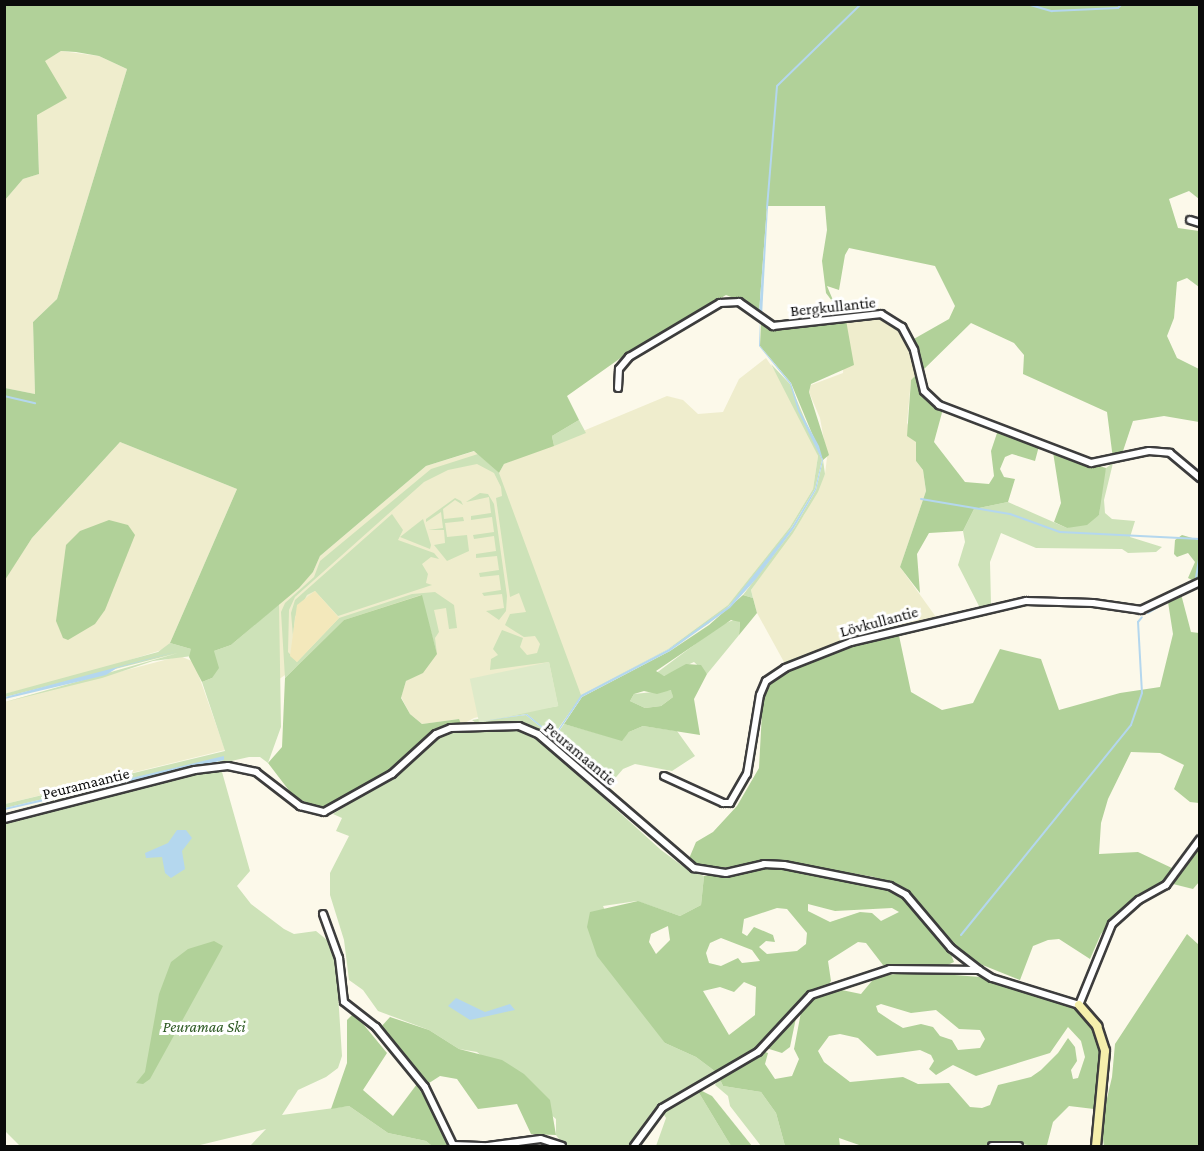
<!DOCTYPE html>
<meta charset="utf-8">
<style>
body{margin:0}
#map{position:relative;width:1204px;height:1151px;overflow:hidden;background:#fcf9ea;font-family:"Crimson Pro",serif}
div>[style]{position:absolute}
.farmland>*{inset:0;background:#efedcd}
.green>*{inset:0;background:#cde2b8}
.forest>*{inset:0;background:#b1d199}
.sand>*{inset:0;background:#f3e8bb}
.pitch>*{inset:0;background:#deeac9;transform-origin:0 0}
.water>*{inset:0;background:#b4d7ee}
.stream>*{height:2px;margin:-1px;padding:0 1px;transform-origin:1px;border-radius:1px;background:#b4d7ee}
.roads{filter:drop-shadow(2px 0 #3d3d3d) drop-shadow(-2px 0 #3d3d3d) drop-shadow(0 2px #3d3d3d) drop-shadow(0 -2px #3d3d3d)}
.street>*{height:6px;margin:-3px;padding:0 3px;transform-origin:3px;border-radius:3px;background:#fff}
.secondary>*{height:8px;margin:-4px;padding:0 4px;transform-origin:4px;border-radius:4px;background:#f5efac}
span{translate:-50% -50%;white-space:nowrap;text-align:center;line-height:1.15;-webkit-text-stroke:6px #fff;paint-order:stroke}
.street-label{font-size:16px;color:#0a0a0a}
.park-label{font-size:16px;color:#2d5923;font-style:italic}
.frame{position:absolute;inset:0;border:6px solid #0a0a0a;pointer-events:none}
</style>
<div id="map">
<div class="farmland">
<div style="clip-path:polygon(61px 51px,99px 56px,127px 69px,57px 299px,33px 322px,35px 394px,5px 388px,5px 200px,23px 179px,39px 174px,37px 115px,44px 61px)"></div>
<div style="clip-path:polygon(873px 316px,889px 318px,899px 328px,911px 353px,915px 376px,911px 380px,907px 423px,916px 442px,916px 461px,923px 470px,926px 491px,900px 567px,936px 617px,864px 633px,784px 662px,757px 613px,751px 590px,804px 515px,825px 474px,827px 457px,820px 418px,809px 392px,811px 385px,843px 373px,846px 320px)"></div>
<div style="clip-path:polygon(766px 358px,786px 387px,818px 456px,813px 489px,790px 527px,728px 605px,668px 649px,581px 695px,474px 718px,459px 726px,459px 719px,422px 724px,410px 714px,401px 697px,406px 681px,423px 672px,302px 663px,278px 680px,279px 604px,313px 572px,320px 556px,426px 466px,475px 451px,499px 473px,504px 464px,667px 396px,683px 400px,698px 414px,723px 412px,739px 379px)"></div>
<div style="clip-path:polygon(120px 442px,237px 489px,170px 643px,165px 649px,94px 671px,5px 694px,4px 580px,32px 538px)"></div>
<div style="clip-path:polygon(180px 656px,194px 662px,225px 750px,5px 804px,4px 702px)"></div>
</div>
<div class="green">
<div style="clip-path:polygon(771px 364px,790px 384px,822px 460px,815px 489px,792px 527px,755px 578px,729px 606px,708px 624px,669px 649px,582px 695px,553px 736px,527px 714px,477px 721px,526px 715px,554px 738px,564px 724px,622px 740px,629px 732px,643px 726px,677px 731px,695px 756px,672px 771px,635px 764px,623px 769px,605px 790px,535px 730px,511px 722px,476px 723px,472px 720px,558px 706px,549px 662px,490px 670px,491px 659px,498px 655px,493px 649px,502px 630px,523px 638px,520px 647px,527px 655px,537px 653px,540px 644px,535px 636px,524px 637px,505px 625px,510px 614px,526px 612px,519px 593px,510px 597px,496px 498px,502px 496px,501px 487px,494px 473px,477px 464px,448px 470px,424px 482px,295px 597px,289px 610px,288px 652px,297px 662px,339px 618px,412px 594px,435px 592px,454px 605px,457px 628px,449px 629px,446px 608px,434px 610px,439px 632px,435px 638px,437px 654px,421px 595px,344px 620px,285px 678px,281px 612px,285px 603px,314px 577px,320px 561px,431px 469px,478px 454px,499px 473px,581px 695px,668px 649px,728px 605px,790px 527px,813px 489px,818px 456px)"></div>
<div style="clip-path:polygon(579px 420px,586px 433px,554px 446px,552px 436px)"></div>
<div style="clip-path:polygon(823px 460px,825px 474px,818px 492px,793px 533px,751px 590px,753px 598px,743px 595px,794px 528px,816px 490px)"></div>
<div style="clip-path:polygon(1113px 463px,1104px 500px,1105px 513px,1112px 519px,1135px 521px,1130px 537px,1162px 547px,1156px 552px,1128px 553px,1122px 549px,1036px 548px,1001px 533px,990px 562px,991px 605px,980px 608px,958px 565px,965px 542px,963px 531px,974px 509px,1008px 502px,1067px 528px,1099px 515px,1102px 480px,1106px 468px)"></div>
<div style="clip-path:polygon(480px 493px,488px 494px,494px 504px,507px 596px,506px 611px,499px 620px,486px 611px,504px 608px,502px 594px,484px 596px,482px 593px,501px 590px,499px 575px,480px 577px,479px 573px,499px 570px,497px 556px,476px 558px,476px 554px,496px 551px,494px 536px,474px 539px,473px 535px,494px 532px,492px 517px,471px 520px,471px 516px,491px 513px,489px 497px,466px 502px)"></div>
<div style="clip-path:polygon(455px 498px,461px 501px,463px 505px,455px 500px,443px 509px,444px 519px,463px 517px,464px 521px,445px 523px,447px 537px,467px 535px,469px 551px,447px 561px,434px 545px,445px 543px,444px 530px,428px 530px,443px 528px,441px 512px,426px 522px,426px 519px)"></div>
<div style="clip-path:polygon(392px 514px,403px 530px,398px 540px,434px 553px,439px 559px,431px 557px,422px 564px,428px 574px,426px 583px,432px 585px,338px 616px,315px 591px,307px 595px,295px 617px,293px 636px,291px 613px,295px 600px)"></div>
<div style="clip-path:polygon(423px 519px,431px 545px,430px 549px,400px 537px)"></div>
<div style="clip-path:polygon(279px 604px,281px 727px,268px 763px,260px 757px,249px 757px,5px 812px,224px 760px,223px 757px,5px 808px,5px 804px,225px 751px,202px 682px,212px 678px,214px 651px,231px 645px)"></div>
<div style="clip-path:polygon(736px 619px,740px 622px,739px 635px,707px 674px,694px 662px,664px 676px,655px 674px,721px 625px)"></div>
<div style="clip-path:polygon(898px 625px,786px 665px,784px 662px,864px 633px)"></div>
<div style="clip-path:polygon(170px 643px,191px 649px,192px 656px,153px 661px,102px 678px,5px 702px,178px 653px,5px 697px,4px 694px,158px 652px)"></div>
<div style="clip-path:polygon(672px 690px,673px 697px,661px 706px,645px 708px,630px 701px,634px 694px)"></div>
<div style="clip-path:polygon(486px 728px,517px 729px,544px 744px,661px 850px,688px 870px,704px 876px,701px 905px,680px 916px,637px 901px,603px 906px,665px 1043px,696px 1057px,716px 1072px,680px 1091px,651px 1113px,631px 1146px,564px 1146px,556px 1135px,556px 1119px,477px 1052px,459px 1049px,429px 1030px,378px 1011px,363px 990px,349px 980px,344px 940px,330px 895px,330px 873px,349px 836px,336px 831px,342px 818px,333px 814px,397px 774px,426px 745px,447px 734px)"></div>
<div style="clip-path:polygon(211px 771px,222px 772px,250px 871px,237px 886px,251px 904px,284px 929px,294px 934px,316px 931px,327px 940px,336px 962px,342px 1056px,338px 1068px,326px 1077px,298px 1090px,282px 1115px,349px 1106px,388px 1133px,426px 1141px,432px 1146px,250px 1146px,266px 1129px,196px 1146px,20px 1146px,4px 1130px,4px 822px)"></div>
<div style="clip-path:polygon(719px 1077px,723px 1086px,761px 1092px,776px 1113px,785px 1146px,761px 1146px,730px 1106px,728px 1096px,715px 1085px)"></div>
<div style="clip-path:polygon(696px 1088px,731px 1146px,656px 1146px,666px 1118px,661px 1110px)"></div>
</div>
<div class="forest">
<div style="clip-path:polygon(5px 5px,1199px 5px,1199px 199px,1189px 191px,1169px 199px,1178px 228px,1199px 231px,1199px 287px,1187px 278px,1177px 282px,1174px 318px,1167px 336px,1177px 358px,1199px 369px,1199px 422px,1164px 416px,1133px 421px,1121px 457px,1113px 459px,1107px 412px,1023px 374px,1024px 355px,1014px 343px,971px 323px,920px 373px,912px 340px,949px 319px,955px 306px,935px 266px,849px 248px,845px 255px,839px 290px,827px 286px,835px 305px,826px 293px,822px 261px,827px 230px,825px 206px,767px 206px,759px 313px,754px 306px,726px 295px,622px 357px,567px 396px,579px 420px,552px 436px,554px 446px,504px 464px,499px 473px,474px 451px,426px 466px,320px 556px,313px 572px,299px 588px,231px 645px,214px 651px,219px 668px,212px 678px,202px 682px,189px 657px,191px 649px,170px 643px,237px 489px,120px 442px,32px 538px,5px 580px,5px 388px,35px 394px,33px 322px,57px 299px,127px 69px,99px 56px,76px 52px,61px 51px,45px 61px,67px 98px,37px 115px,39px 174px,23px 179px,5px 200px)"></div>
<div style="clip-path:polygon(846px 320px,854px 365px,811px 384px,809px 392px,829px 455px,823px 460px,791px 383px,760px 346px,761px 321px,773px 327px,795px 329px)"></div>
<div style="clip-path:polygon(915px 376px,921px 390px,943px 409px,934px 442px,965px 482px,989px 484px,994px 476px,991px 451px,998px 430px,1039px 446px,1035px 461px,1012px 454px,1005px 457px,1000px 469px,1004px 477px,1015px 479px,1008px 502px,974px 509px,963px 531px,929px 533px,917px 554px,920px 593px,900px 567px,926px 491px,923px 470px,916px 461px,916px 442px,907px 436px,911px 380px)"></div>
<div style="clip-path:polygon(1053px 452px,1106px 468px,1099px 515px,1087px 525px,1067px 528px,1054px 522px,1061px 503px)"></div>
<div style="clip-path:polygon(109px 520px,128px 525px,135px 535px,105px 610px,95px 624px,68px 640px,63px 638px,56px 621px,66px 545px,80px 531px)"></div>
<div style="clip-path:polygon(1182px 535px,1199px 540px,1199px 577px,1192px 580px,1188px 578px,1195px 562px,1188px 553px,1177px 557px,1174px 554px,1175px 540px)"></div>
<div style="clip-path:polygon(1181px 594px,1191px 632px,1199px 633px,1199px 803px,1190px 802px,1174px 789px,1184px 765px,1160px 753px,1131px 752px,1108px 799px,1101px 823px,1099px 854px,1138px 852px,1174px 869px,1163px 882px,1128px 905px,1101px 934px,1090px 959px,1059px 939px,1048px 940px,1033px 946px,1020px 980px,970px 960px,897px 887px,874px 877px,780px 861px,711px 869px,688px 861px,696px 842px,713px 832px,737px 806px,759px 768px,763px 693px,780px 673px,862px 640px,898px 631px,911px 692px,942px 710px,973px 703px,1000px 649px,1041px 659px,1059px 710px,1120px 693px,1160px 687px,1173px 634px,1168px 602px)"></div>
<div style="clip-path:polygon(422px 595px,437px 654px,423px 673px,406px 681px,401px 698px,410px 714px,422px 724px,459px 719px,461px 724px,425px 738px,391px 769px,331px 806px,320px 808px,294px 797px,268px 763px,282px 747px,285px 678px,344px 620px)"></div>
<div style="clip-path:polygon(evenodd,743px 595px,753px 598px,757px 613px,739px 635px,740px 622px,731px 620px,656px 671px,664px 676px,686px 664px,701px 665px,707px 674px,694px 699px,700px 735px,643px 726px,629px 732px,622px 741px,564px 724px,582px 697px,670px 651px,709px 625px,743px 595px,671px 690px,673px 697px,661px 706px,645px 708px,630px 701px,634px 694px,644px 691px,657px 694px,671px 690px)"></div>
<div style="clip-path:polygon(1199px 843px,1199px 882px,1193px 889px,1169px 883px)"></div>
<div style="clip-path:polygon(evenodd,767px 867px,890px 889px,904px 898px,950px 952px,954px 962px,943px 967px,883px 965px,866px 943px,858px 942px,828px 961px,831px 981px,828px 985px,807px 993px,760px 1046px,716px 1072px,696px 1057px,665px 1043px,597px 956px,587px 927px,590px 912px,638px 901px,680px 916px,701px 905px,704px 876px,767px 867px,808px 904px,835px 911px,892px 908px,899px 912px,881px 921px,872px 913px,860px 912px,830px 922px,808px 911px,808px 904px,767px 867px,777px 908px,787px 909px,807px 933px,806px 944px,797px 951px,767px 954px,759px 947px,766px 941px,775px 942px,773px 935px,754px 927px,747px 936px,742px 933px,744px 919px,777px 908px,767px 867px,668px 926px,670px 940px,656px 954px,649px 942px,651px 934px,668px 926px,767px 867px,721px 938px,752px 950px,760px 961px,742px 963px,738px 958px,721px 966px,709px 963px,706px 953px,710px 943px,721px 938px,767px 867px,744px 982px,756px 987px,755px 1015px,729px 1035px,703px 991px,720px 987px,734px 992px,744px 982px)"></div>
<div style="clip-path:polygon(1187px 934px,1199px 945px,1199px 1146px,1104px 1146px,1101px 1124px,1112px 1077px,1115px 1044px)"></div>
<div style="clip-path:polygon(214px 941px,223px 946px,220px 952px,150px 1079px,143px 1084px,136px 1083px,145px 1072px,159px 994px,171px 962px,188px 949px)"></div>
<div style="clip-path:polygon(evenodd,917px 972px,980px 977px,1067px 1003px,1085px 1015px,1102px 1052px,1101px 1081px,1094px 1109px,1069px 1106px,1053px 1122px,1047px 1145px,1063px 1146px,1034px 1146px,1005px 1141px,985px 1146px,862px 1146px,839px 1138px,840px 1146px,785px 1146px,776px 1113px,761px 1092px,723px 1086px,719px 1077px,762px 1051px,768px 1053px,765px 1064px,775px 1079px,792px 1076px,799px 1059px,794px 1049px,802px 1007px,813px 997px,832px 988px,861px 994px,876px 976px,917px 972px,881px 1004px,911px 1013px,936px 1010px,959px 1029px,980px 1030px,985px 1039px,980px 1048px,958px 1050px,952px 1040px,940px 1036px,933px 1027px,921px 1024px,903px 1028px,893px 1022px,878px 1012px,876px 1006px,881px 1004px,917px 972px,1068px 1027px,1081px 1041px,1085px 1057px,1078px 1078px,1073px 1079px,1071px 1070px,1077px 1061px,1075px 1047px,1068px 1038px,1058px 1053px,1041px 1070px,1031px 1077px,998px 1085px,990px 1105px,982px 1108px,970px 1107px,949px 1083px,918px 1084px,903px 1077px,850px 1082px,824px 1062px,818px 1051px,829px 1036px,840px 1034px,858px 1038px,877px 1056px,920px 1050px,931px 1055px,934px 1061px,929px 1069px,936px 1075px,953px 1065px,976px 1076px,1050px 1053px,1068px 1027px)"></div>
<div style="clip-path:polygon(354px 1013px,387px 1053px,363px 1090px,393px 1116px,417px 1084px,425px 1092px,451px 1146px,432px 1146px,426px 1141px,388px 1133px,349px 1106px,331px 1109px,347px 1063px,347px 1020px)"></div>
<div style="clip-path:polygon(797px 1013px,790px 1047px,782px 1053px,766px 1048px)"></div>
<div style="clip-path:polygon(390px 1017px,429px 1030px,459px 1049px,502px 1060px,524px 1074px,550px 1100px,556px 1135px,531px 1134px,517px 1104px,478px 1109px,457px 1079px,440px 1076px,426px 1085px,380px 1028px)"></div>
<div style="clip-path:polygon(696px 1088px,712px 1096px,752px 1146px,731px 1146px)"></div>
</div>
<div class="sand">
<div style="clip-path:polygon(315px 591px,339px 618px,297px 662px,290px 656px,297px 605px)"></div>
</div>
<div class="pitch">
<div style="left:549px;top:662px;width:45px;height:81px;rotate:78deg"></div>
</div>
<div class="water">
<div style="clip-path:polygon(767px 206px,768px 206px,762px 316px,759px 313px)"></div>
<div style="clip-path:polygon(759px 319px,760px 346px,791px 383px,800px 411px,819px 446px,823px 460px,816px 490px,794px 528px,756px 579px,730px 608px,670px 651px,582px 697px,554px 738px,526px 715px,477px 722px,527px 714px,554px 736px,581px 695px,669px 649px,729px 606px,792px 527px,815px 489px,822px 460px,798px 411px,790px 384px,759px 346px)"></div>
<div style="clip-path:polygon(178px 651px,117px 668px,106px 675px,5px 699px,5px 697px)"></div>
<div style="clip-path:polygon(224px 756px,224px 760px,5px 810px,5px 808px)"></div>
<div style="clip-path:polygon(177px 830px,186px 830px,192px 838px,182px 851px,185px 869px,171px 878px,165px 873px,162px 857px,146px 858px,145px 853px,168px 843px)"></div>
<div style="clip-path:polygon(456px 998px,485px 1012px,510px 1004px,515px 1010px,470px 1020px,448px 1006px)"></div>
</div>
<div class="stream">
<div style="left:1027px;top:4px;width:26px;rotate:16deg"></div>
<div style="left:1052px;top:11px;width:66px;rotate:-2.6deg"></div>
<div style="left:1118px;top:8px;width:6px;rotate:-45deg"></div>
<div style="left:767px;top:208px;width:122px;rotate:-85.3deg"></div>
<div style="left:777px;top:86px;width:117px;rotate:-44.3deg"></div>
<div style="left:4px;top:396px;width:32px;rotate:13deg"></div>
<div style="left:921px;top:499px;width:90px;rotate:9.6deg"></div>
<div style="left:1010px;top:514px;width:53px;rotate:19.8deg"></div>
<div style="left:1060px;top:532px;width:140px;rotate:2.9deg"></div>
<div style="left:1196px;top:578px;width:25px;rotate:-81deg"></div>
<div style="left:1148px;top:613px;width:27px;rotate:-31deg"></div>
<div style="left:961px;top:935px;width:270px;rotate:-51deg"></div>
<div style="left:1131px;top:725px;width:34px;rotate:-71deg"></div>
<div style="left:1142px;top:693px;width:71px;rotate:-93.2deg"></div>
<div style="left:1138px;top:622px;width:6px;rotate:-51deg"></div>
</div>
<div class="roads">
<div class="street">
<div style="left:1190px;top:220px;width:10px;rotate:17deg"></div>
<div style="left:618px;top:388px;width:19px;rotate:-87deg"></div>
<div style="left:619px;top:369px;width:16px;rotate:-50deg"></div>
<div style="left:629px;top:357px;width:106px;rotate:-30.7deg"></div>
<div style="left:720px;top:303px;width:19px;rotate:-3deg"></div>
<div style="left:739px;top:302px;width:42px;rotate:35.2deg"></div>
<div style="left:773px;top:326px;width:109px;rotate:-6.3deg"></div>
<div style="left:881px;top:314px;width:25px;rotate:32deg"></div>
<div style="left:902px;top:327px;width:26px;rotate:62deg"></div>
<div style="left:914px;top:350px;width:42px;rotate:76.3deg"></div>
<div style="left:924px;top:391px;width:21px;rotate:43deg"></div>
<div style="left:939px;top:405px;width:163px;rotate:20.9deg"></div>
<div style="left:1091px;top:463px;width:59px;rotate:-11.7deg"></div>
<div style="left:1149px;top:451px;width:21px;rotate:5deg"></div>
<div style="left:1170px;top:453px;width:39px;rotate:40deg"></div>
<div style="left:664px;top:776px;width:65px;rotate:24.6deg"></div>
<div style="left:723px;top:803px;width:7px"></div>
<div style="left:730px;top:803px;width:34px;rotate:-60deg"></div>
<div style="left:747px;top:774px;width:80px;rotate:-80.7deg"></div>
<div style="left:760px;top:695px;width:15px;rotate:-67deg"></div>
<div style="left:766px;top:681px;width:23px;rotate:-34deg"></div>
<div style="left:785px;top:668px;width:71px;rotate:-21.5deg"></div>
<div style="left:851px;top:642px;width:180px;rotate:-13.2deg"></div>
<div style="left:1026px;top:601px;width:67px;rotate:1.7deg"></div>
<div style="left:1093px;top:603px;width:49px;rotate:8.3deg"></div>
<div style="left:1141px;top:610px;width:65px;rotate:-25.4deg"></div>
<div style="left:4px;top:819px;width:197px;rotate:-14.4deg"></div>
<div style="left:195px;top:770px;width:33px;rotate:-7deg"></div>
<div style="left:228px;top:766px;width:29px;rotate:12deg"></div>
<div style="left:256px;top:772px;width:56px;rotate:37.7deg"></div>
<div style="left:300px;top:806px;width:25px;rotate:14deg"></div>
<div style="left:324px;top:812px;width:78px;rotate:-29.2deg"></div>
<div style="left:392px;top:774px;width:59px;rotate:-42.3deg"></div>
<div style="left:436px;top:734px;width:16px;rotate:-22deg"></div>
<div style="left:451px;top:728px;width:68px;rotate:-1.7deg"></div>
<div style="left:519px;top:726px;width:21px;rotate:23deg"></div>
<div style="left:538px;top:734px;width:206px;rotate:40.7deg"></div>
<div style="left:694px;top:868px;width:32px;rotate:9deg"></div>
<div style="left:726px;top:873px;width:39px;rotate:-13deg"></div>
<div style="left:764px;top:864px;width:20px;rotate:3deg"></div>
<div style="left:784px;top:865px;width:108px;rotate:11.2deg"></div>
<div style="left:890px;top:886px;width:18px;rotate:29deg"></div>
<div style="left:906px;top:895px;width:70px;rotate:49.7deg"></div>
<div style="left:951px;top:948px;width:36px;rotate:38deg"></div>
<div style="left:979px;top:970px;width:15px;rotate:32deg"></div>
<div style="left:992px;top:978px;width:91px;rotate:17.2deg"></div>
<div style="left:1079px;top:1005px;width:87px;rotate:-67.8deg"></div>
<div style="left:1112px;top:924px;width:36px;rotate:-42deg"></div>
<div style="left:1139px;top:900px;width:31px;rotate:-29deg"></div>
<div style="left:1166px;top:885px;width:57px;rotate:-53.5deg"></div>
<div style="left:323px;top:914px;width:47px;rotate:70deg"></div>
<div style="left:339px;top:958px;width:44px;rotate:83.5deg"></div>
<div style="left:344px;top:1002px;width:41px;rotate:38deg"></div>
<div style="left:376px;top:1027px;width:77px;rotate:50.8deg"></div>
<div style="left:425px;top:1087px;width:64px;rotate:64.2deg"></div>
<div style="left:453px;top:1145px;width:35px;rotate:2deg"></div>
<div style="left:488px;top:1146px;width:53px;rotate:-7.5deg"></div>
<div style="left:541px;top:1139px;width:22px;rotate:18deg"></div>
<div style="left:634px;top:1146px;width:47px;rotate:-53.6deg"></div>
<div style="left:662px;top:1108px;width:111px;rotate:-30.3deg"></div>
<div style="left:758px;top:1052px;width:78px;rotate:-47.1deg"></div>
<div style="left:811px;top:995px;width:83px;rotate:-18.2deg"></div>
<div style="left:890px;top:969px;width:89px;rotate:0.6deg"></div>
<div style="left:992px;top:1146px;width:27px"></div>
</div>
<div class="secondary">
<div style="left:1079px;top:1005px;width:28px;rotate:49deg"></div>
<div style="left:1097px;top:1026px;width:26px;rotate:72deg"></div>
<div style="left:1105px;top:1051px;width:95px;rotate:95.4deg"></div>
</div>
</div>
<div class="street-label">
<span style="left:833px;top:307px;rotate:-6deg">Bergkullantie</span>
<span style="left:879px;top:622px;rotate:-15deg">Lövkullantie</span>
<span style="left:580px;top:754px;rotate:40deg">Peuramaantie</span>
<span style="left:86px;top:784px;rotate:-14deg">Peuramaantie</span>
</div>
<div class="park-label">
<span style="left:204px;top:1027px">Peuramaa Ski</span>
</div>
<div class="frame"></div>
</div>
